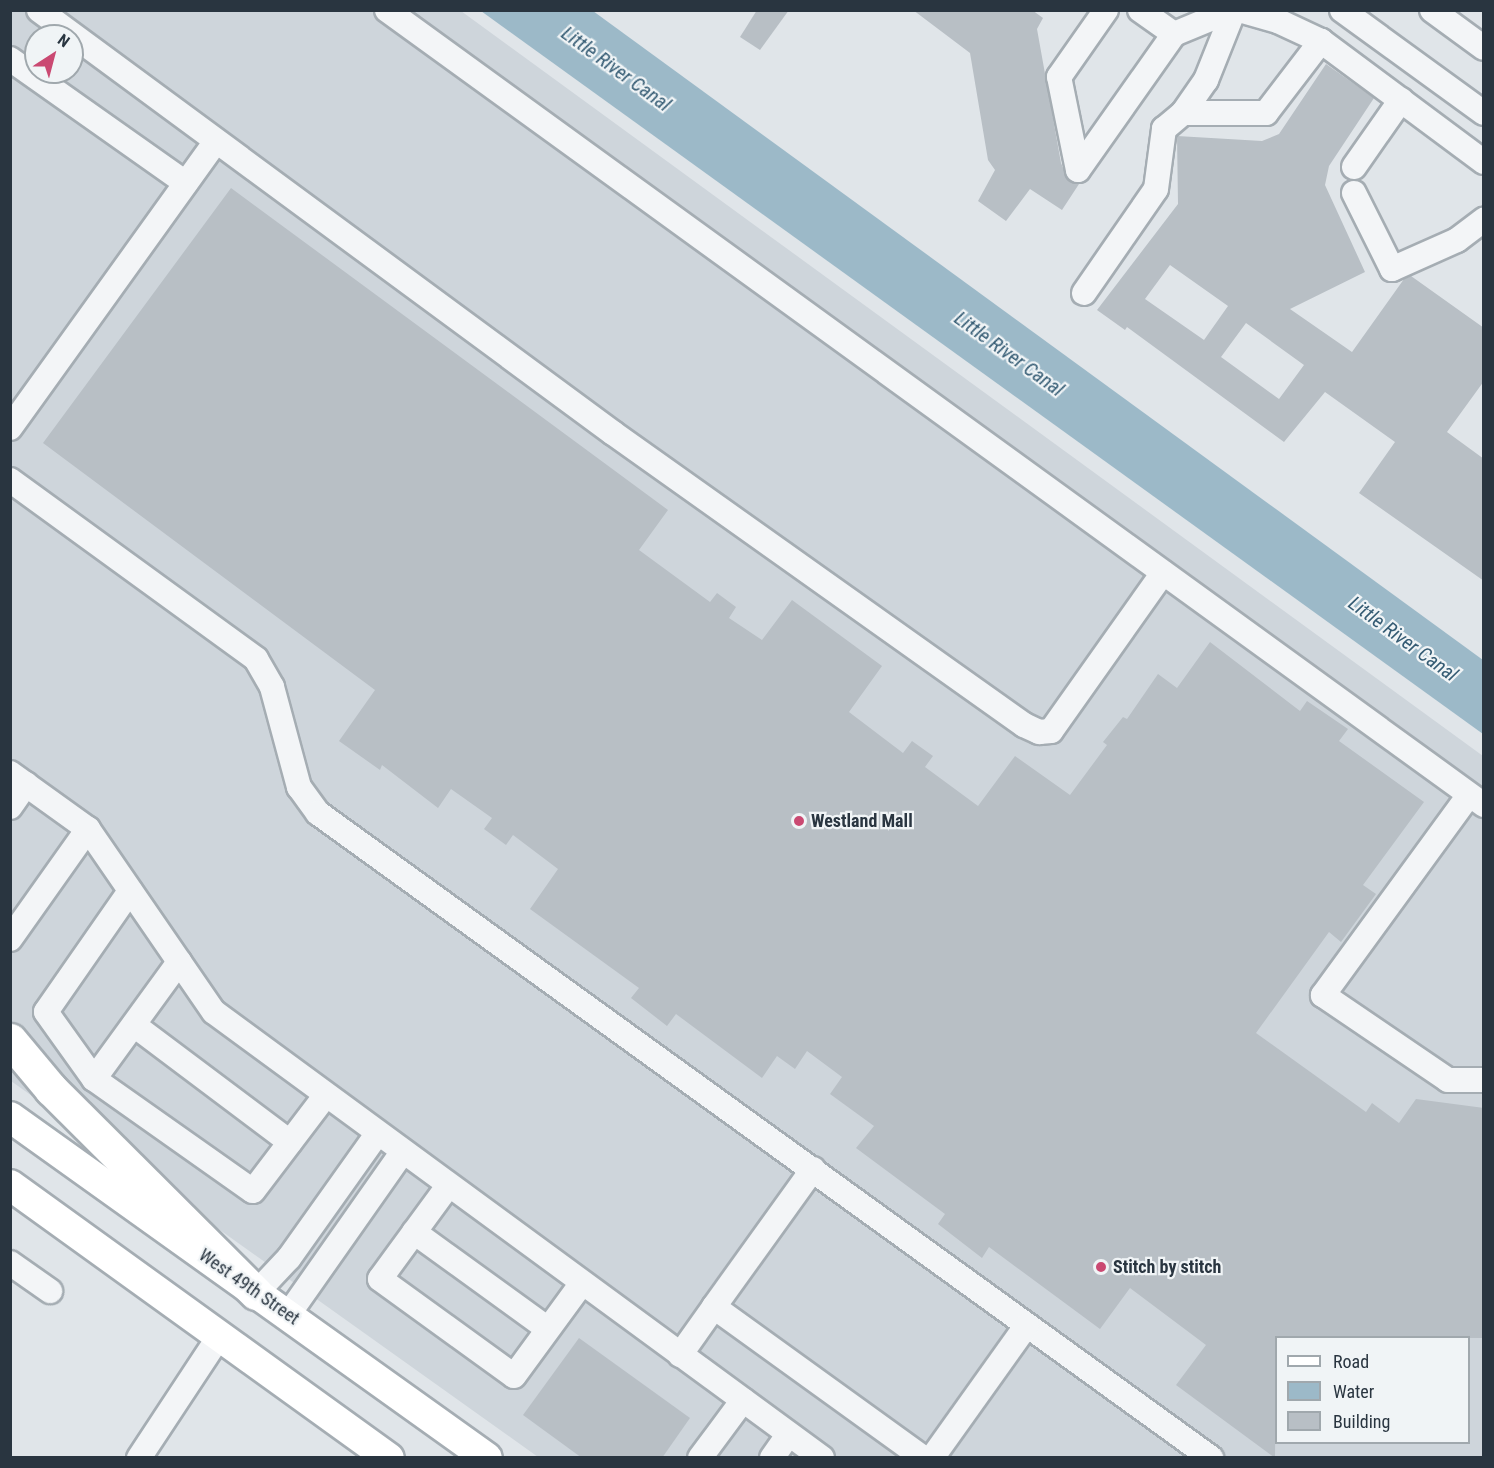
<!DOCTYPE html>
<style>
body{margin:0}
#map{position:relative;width:1494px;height:1468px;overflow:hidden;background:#e0e5e9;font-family:"Roboto Condensed",sans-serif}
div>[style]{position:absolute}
.built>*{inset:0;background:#ced5db}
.water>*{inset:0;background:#9cb9c8}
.building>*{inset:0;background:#b8bfc5}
.roads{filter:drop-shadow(2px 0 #a5adb3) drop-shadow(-2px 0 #a5adb3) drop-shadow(0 2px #a5adb3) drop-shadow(0 -2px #a5adb3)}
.minor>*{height:24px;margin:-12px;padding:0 12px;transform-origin:12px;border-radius:12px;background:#f3f5f7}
.major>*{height:30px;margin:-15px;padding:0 15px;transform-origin:15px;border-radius:15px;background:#fff}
.highway>*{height:33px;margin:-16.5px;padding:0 16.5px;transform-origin:16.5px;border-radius:16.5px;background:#fff}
.dots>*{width:16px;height:16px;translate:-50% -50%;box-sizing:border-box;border:3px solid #f0f4f6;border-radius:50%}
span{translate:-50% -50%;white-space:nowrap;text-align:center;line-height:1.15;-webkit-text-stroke:4.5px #f0f4f6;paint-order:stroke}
.poi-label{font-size:18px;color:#293540;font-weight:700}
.left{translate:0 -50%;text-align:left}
.street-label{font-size:18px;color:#293540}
.water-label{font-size:20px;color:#345b73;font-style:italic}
.frame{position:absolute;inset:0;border:12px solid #293540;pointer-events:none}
.legend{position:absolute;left:1275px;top:1336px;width:195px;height:108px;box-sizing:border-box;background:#f0f4f6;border:2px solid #a0a8ad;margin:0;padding:8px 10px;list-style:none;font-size:18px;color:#293540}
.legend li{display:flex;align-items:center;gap:12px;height:30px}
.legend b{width:30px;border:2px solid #a0a8ad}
.north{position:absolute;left:24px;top:24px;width:60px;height:60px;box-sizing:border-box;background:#f0f4f6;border:2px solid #a0a8ad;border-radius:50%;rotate:36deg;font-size:16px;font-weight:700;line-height:24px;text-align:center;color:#293540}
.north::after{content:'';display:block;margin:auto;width:21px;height:27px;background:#ca4972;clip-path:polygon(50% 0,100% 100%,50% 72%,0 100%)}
</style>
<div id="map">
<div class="built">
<div style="clip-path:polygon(evenodd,11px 11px,461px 11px,1483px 756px,1483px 1457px,538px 1457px,11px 1081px,11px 11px,36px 36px,72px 36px,72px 72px,36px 72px,36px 36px,11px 11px,1276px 1338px,1468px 1338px,1468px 1442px,1276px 1442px,1276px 1338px)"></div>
</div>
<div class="water">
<div style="clip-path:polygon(481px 11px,593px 11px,1483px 660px,1483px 734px)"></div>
</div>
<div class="building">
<div style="clip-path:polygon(757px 10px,789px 10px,760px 50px,740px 37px)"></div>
<div style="clip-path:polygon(913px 10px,1032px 10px,1043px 18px,1037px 29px,1061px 163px,1068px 180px,1079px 184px,1062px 210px,1030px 189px,1006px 221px,978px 201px,995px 170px,988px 160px,970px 53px)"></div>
<div style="clip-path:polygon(evenodd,1326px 64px,1374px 98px,1329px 166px,1325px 185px,1365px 272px,1290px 309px,1352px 352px,1404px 279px,1411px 276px,1484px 328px,1484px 381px,1447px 432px,1484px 459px,1484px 581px,1359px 493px,1395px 442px,1325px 392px,1284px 442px,1127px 327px,1125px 330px,1097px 310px,1178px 204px,1177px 136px,1262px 141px,1279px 134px,1326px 64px,1170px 265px,1228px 306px,1204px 340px,1145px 299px,1170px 265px,1326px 64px,1246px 323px,1304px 365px,1279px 399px,1221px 357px,1246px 323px)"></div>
<div style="clip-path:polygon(231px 188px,668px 510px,639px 550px,710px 602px,717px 593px,736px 607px,729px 618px,762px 640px,792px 600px,882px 666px,849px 712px,903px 753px,912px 741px,933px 756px,925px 767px,978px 806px,1015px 756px,1070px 795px,1107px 745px,1103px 742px,1123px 717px,1127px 719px,1158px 674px,1177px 688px,1210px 642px,1300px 711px,1307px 701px,1348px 729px,1339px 741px,1424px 802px,1363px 885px,1376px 894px,1341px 942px,1329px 932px,1256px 1033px,1366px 1112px,1372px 1103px,1399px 1123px,1416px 1099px,1484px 1108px,1484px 1338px,1276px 1338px,1275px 1458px,1176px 1385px,1206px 1345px,1130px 1288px,1100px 1329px,989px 1247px,982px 1258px,938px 1224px,945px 1214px,856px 1148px,874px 1126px,830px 1094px,842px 1077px,807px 1051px,795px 1069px,777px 1056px,762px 1078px,676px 1014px,667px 1026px,631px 998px,639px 988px,530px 909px,558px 869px,513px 835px,506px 845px,484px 829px,492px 818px,451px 789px,438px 808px,382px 765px,380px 770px,339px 741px,375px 690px,43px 443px)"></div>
<div style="clip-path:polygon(579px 1338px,690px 1418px,662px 1458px,582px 1458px,523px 1415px)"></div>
</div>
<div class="roads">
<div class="minor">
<div style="left:39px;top:10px;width:713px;rotate:36.39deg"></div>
<div style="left:613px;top:433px;width:504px;rotate:35.39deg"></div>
<div style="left:1024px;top:725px;width:17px;rotate:25deg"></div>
<div style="left:1039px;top:732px;width:12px;rotate:-5deg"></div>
<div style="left:1051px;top:731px;width:194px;rotate:-54.7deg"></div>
<div style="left:387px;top:10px;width:1355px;rotate:35.93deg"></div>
<div style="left:1140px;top:10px;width:42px;rotate:35.2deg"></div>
<div style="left:1174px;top:34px;width:63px;rotate:-22.5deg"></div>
<div style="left:1239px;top:10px;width:41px;rotate:15.8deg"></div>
<div style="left:1278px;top:21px;width:47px;rotate:24.9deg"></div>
<div style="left:1342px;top:10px;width:175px;rotate:36deg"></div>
<div style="left:1432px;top:10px;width:64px;rotate:36.2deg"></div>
<div style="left:10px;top:59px;width:215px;rotate:35.2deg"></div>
<div style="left:1183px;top:113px;width:83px"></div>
<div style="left:1266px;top:113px;width:91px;rotate:-52.6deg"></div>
<div style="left:1321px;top:41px;width:203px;rotate:36.6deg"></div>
<div style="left:1354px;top:167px;width:82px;rotate:-55deg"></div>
<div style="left:1078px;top:170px;width:95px;rotate:-101.5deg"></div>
<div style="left:1059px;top:77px;width:82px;rotate:-55deg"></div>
<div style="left:1078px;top:170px;width:166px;rotate:-54.8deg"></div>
<div style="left:1354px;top:193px;width:85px;rotate:63.4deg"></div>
<div style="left:1392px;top:269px;width:71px;rotate:-24deg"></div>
<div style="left:1457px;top:240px;width:34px;rotate:-37deg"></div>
<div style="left:1084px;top:293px;width:126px;rotate:-55.3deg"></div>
<div style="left:1156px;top:189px;width:61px;rotate:-82.4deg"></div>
<div style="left:1164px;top:129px;width:25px;rotate:-40deg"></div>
<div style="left:1183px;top:113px;width:40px;rotate:-55.1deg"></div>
<div style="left:1206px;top:80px;width:75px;rotate:-68.2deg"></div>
<div style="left:10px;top:428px;width:353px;rotate:-54.3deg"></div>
<div style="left:10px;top:480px;width:304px;rotate:36deg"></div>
<div style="left:256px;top:659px;width:32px;rotate:60deg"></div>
<div style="left:272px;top:687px;width:104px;rotate:74.9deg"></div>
<div style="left:299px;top:787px;width:32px;rotate:54deg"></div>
<div style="left:318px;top:813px;width:1102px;rotate:35.84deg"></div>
<div style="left:10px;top:773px;width:96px;rotate:35.7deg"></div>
<div style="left:88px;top:829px;width:222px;rotate:55.5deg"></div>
<div style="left:214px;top:1012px;width:754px;rotate:36.26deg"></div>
<div style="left:1469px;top:795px;width:248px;rotate:126.1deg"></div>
<div style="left:1323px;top:995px;width:151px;rotate:34.2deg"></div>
<div style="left:1448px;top:1080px;width:36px"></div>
<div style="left:10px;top:807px;width:28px;rotate:-55deg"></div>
<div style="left:130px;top:891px;width:147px;rotate:124.8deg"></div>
<div style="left:46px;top:1012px;width:82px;rotate:54.4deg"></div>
<div style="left:94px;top:1079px;width:194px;rotate:35.2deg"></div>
<div style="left:253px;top:1191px;width:119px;rotate:-52.8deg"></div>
<div style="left:10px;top:939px;width:135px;rotate:-54.7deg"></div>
<div style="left:134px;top:1025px;width:195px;rotate:36.9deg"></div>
<div style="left:94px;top:1079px;width:145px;rotate:-54deg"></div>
<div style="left:813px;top:1169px;width:170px;rotate:125.7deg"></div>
<div style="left:714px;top:1307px;width:258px;rotate:35.8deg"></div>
<div style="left:448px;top:1186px;width:115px;rotate:126.2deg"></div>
<div style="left:380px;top:1279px;width:165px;rotate:35.9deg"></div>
<div style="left:514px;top:1376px;width:115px;rotate:-53.8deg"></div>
<div style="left:414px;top:1232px;width:165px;rotate:35.9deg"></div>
<div style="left:10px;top:1263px;width:49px;rotate:35deg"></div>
<div style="left:256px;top:1293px;width:48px;rotate:-46.7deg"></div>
<div style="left:289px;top:1258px;width:152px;rotate:-54.6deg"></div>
<div style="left:288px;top:1315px;width:198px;rotate:-54.9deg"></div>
<div style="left:680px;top:1355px;width:59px;rotate:-54.7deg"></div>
<div style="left:139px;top:1458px;width:147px;rotate:-56.6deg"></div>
<div style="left:700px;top:1458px;width:72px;rotate:-53.4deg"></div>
<div style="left:772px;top:1458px;width:29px;rotate:-55deg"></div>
<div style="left:932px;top:1458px;width:163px;rotate:-54.5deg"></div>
</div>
<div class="major">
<div style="left:10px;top:1117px;width:586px;rotate:35.56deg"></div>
<div style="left:10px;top:1185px;width:467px;rotate:35.8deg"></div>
</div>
<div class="highway">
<div style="left:10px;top:1040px;width:64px;rotate:50.1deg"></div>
<div style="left:51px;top:1089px;width:289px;rotate:44.9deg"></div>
</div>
</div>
<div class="dots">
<div style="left:799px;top:821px;background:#ca4972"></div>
<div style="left:1101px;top:1267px;background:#ca4972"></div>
</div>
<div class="poi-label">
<span class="left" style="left:811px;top:821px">Westland Mall</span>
<span class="left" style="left:1113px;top:1267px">Stitch by stitch</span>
</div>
<div class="street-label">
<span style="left:249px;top:1287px;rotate:35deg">West 49th Street</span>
</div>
<div class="water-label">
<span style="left:616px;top:69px;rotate:36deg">Little River Canal</span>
<span style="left:1009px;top:354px;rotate:36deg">Little River Canal</span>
<span style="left:1403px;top:639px;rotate:36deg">Little River Canal</span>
</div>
<div class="frame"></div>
<ul class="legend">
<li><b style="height:8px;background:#fff"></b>Road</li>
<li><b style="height:16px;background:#9cb9c8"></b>Water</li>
<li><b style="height:16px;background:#b8bfc5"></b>Building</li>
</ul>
<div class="north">N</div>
</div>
